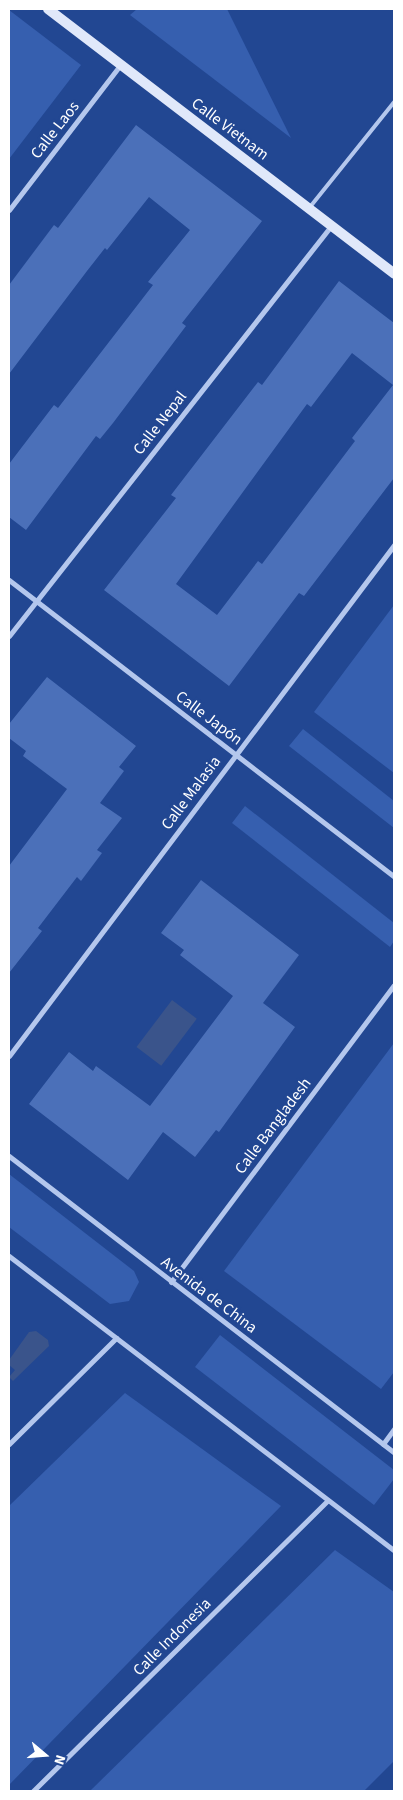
<!DOCTYPE html>
<meta charset="utf-8">
<style>
body{margin:0}
#map{position:relative;width:403px;height:1800px;overflow:hidden;background:#224792;font-family:"Source Sans 3",sans-serif}
div>[style]{position:absolute}
.green>*{inset:0;background:#365faf}
.water>*{inset:0;background:#3a548b;transform-origin:0 0}
.building>*{inset:0;background:#4b70b9}
.lane>*{height:4px;margin:-2px;padding:0 2px;transform-origin:2px;border-radius:2px;background:#b4c7ed}
.street>*{height:5px;margin:-2.5px;padding:0 2.5px;transform-origin:2.5px;border-radius:2.5px;background:#b4c7ed}
.secondary>*{height:10px;margin:-5px;padding:0 5px;transform-origin:5px;border-radius:5px;background:#e0e8fa}
span{translate:-50% -50%;white-space:nowrap;text-align:center;line-height:1.15;-webkit-text-stroke:5px #224792;paint-order:stroke}
.street-label{font-size:16px;color:#fff}
.frame{position:absolute;inset:0;border:10px solid #fff;pointer-events:none}
.north{position:absolute;left:20px;top:1730px;width:50px;height:50px;-webkit-text-stroke:4px #224792;paint-order:stroke;rotate:108deg;font-size:14px;font-weight:700;line-height:20px;text-align:center;color:#fff}
.north::after{content:'';display:block;margin:auto;width:18px;height:22px;background:#fff;clip-path:polygon(50% 0,100% 100%,50% 72%,0 100%)}
</style>
<div id="map">
<div class="green">
<div style="clip-path:polygon(137px 9px,227px 9px,291px 138px,130px 15px)"></div>
<div style="clip-path:polygon(9px 10px,81px 65px,9px 159px)"></div>
<div style="clip-path:polygon(394px 605px,394px 773px,314px 712px)"></div>
<div style="clip-path:polygon(303px 729px,394px 801px,394px 828px,289px 746px)"></div>
<div style="clip-path:polygon(245px 806px,394px 923px,394px 941px,390px 947px,232px 823px)"></div>
<div style="clip-path:polygon(394px 1043px,394px 1372px,381px 1389px,224px 1271px)"></div>
<div style="clip-path:polygon(9px 1174px,134px 1271px,139px 1282px,129px 1301px,110px 1304px,9px 1227px)"></div>
<div style="clip-path:polygon(220px 1335px,394px 1470px,394px 1479px,374px 1505px,195px 1367px)"></div>
<div style="clip-path:polygon(125px 1393px,281px 1506px,9px 1785px,9px 1506px)"></div>
<div style="clip-path:polygon(335px 1550px,394px 1592px,394px 1761px,364px 1791px,90px 1791px)"></div>
</div>
<div class="water">
<div style="left:172px;top:1000px;width:31px;height:59px;rotate:37deg"></div>
<div style="clip-path:polygon(36px 1331px,48px 1340px,49px 1346px,13px 1381px,9px 1377px,15px 1370px,9px 1365px,9px 1360px,29px 1332px)"></div>
</div>
<div class="building">
<div style="clip-path:polygon(136px 125px,262px 221px,182px 323px,186px 326px,113px 423px,100px 439px,96px 436px,26px 530px,9px 517px,9px 464px,54px 405px,58px 408px,153px 285px,148px 282px,190px 230px,149px 197px,107px 250px,105px 248px,87px 271px,9px 374px,9px 285px,54px 225px,58px 228px)"></div>
<div style="clip-path:polygon(evenodd,339px 281px,394px 323px,394px 478px,304px 596px,299px 593px,229px 686px,104px 590px,176px 498px,171px 495px,258px 382px,262px 385px,339px 281px,352px 353px,393px 385px,352px 438px,355px 441px,262px 564px,258px 561px,217px 615px,176px 584px,307px 404px,311px 407px,352px 353px)"></div>
<div style="clip-path:polygon(47px 677px,136px 746px,119px 767px,124px 771px,100px 803px,122px 818px,97px 850px,102px 853px,81px 881px,77px 877px,38px 928px,42px 931px,9px 973px,9px 866px,67px 789px,23px 756px,26px 751px,9px 738px,9px 724px)"></div>
<div style="clip-path:polygon(201px 880px,299px 955px,263px 1003px,295px 1027px,219px 1132px,216px 1130px,195px 1157px,163px 1132px,128px 1180px,29px 1104px,69px 1052px,93px 1071px,96px 1066px,150px 1106px,233px 996px,180px 955px,184px 950px,161px 933px)"></div>
</div>
<div class="lane">
<div style="left:310px;top:207px;width:134px;rotate:-51.3deg"></div>
</div>
<div class="street">
<div style="left:9px;top:210px;width:184px;rotate:-52.5deg"></div>
<div style="left:9px;top:580px;width:486px;rotate:37.6deg"></div>
<div style="left:9px;top:636px;width:521px;rotate:-51.86deg"></div>
<div style="left:9px;top:1056px;width:640px;rotate:-53deg"></div>
<div style="left:9px;top:1156px;width:486px;rotate:37.6deg"></div>
<div style="left:9px;top:1256px;width:484px;rotate:37.4deg"></div>
<div style="left:171px;top:1282px;width:371px;rotate:-53.1deg"></div>
<div style="left:9px;top:1444px;width:151px;rotate:-44.7deg"></div>
<div style="left:383px;top:1444px;width:19px;rotate:-54deg"></div>
<div style="left:33px;top:1791px;width:414px;rotate:-44.6deg"></div>
</div>
<div class="secondary">
<div style="left:48px;top:9px;width:436px;rotate:37.4deg"></div>
</div>
<div class="street-label">
<span style="left:230px;top:129px;rotate:37deg">Calle Vietnam</span>
<span style="left:55px;top:130px;rotate:-52deg">Calle Laos</span>
<span style="left:160px;top:423px;rotate:-52deg">Calle Nepal</span>
<span style="left:209px;top:718px;rotate:37deg">Calle Japón</span>
<span style="left:191px;top:793px;rotate:-53deg">Calle Malasia</span>
<span style="left:273px;top:1126px;rotate:-53deg">Calle Bangladesh</span>
<span style="left:209px;top:1295px;rotate:37deg">Avenida de China</span>
<span style="left:172px;top:1637px;rotate:-45deg">Calle Indonesia</span>
</div>
<div class="frame"></div>
<div class="north">N</div>
</div>
